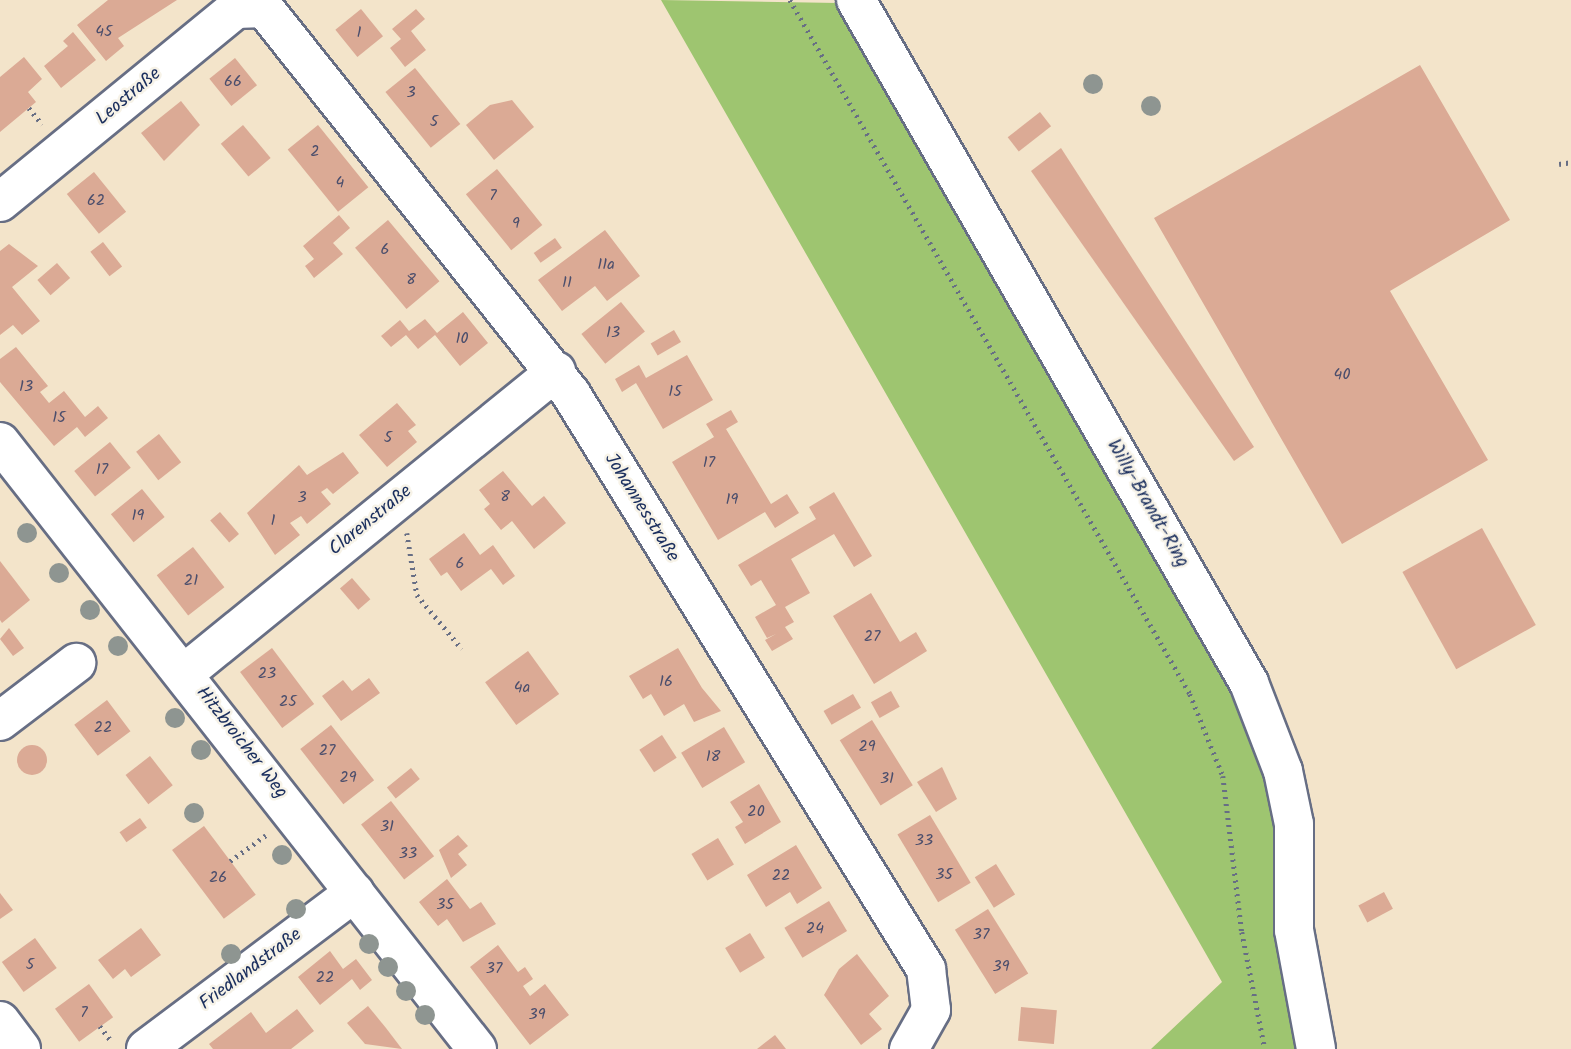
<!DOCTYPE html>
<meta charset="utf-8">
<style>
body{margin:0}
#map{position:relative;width:1571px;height:1049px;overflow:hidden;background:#f3e4ca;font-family:Kalam,sans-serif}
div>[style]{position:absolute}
.green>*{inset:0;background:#9ec570}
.building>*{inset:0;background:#dbaa95;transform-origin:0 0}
.round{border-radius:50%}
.path>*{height:4.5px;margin-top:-2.25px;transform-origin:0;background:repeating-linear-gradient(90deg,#676e84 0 2px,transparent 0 7px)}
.roads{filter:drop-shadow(2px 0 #676e84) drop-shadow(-2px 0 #676e84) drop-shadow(0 2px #676e84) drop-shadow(0 -2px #676e84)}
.minor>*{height:38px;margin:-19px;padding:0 19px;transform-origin:19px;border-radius:19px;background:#fff}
.trees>*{width:20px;height:20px;margin:-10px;border-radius:50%;background:#8e9591}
span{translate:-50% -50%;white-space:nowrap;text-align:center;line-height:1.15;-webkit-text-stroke:5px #f7f3e8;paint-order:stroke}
.number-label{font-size:16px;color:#4b4e6c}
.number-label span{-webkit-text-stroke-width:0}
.street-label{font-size:19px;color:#1b2f5e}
</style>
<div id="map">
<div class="green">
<div style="clip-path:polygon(661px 0,838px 3px,1208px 647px,1267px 772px,1282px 844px,1300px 1049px,1151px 1049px,1222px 982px)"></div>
</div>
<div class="building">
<div style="clip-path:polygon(108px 0,177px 0,118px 38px,124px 46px,106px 61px,77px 25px)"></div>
<div style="left:361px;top:9px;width:35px;height:33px;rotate:51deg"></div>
<div style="clip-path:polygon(416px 9px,425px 19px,411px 31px,426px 50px,405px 67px,390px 48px,401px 39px,392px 29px)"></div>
<div style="clip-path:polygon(73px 32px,96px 60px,61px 88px,44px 66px,68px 46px,63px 41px)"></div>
<div style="clip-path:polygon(24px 57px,42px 79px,28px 92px,36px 102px,0 132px,0 77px)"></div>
<div style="left:235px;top:58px;width:35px;height:33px;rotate:51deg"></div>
<div style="clip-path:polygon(1420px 65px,1510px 220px,1390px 291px,1488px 460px,1342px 544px,1154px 218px)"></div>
<div style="left:415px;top:68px;width:72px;height:38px;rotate:51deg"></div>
<div style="clip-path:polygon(512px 100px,534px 127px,494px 160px,466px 125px,490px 105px)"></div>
<div style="clip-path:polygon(181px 101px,200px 125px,164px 161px,141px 133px)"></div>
<div style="left:1040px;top:112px;width:18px;height:41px;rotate:52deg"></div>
<div style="left:243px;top:125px;width:43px;height:29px;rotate:50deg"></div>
<div style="left:318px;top:125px;width:80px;height:39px;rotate:51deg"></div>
<div style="clip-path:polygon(1061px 148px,1254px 447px,1234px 461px,1031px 171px)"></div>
<div style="left:497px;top:169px;width:72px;height:40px;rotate:51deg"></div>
<div style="left:94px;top:172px;width:51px;height:35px;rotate:51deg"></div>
<div style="clip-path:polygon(339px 215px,350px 228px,333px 243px,343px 254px,314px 278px,305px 266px,314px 259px,303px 246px)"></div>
<div style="left:388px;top:220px;width:80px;height:43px;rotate:50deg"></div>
<div style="clip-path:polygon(605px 230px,640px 276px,607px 301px,595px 286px,562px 311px,538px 280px)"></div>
<div style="left:555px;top:238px;width:12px;height:26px;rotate:55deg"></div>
<div style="left:103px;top:242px;width:31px;height:16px;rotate:52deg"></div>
<div style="clip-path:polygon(9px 244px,38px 266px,12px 287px,40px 321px,22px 335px,13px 325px,0 335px,0 251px)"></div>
<div style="left:57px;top:263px;width:20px;height:26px;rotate:49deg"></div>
<div style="left:621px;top:302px;width:38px;height:51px;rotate:51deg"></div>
<div style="clip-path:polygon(463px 312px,488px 343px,460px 366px,435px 335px,418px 349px,406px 335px,391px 347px,381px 336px,400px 320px,409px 331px,425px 319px,437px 333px)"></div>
<div style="left:674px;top:330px;width:14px;height:27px;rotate:60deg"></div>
<div style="clip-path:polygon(16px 347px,48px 386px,40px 392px,49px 403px,64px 391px,85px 417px,98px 406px,108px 418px,85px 437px,77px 427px,54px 446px,0 382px,0 359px)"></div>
<div style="clip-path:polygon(687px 355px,713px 400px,663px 429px,636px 383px,622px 392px,615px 379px,639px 365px,646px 378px)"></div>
<div style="clip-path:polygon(397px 403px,416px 425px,408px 431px,417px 442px,387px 467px,359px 435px)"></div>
<div style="clip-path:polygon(731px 410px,738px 422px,726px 429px,771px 504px,787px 494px,799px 513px,775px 528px,765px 512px,718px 540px,672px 462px,714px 437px,706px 424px)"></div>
<div style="left:159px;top:434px;width:36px;height:29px;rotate:52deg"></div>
<div style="left:110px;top:442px;width:33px;height:46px;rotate:51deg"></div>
<div style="clip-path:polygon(343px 452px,359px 473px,333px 494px,327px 488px,321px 492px,331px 504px,307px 524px,301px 516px,290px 523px,300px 535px,275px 555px,247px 513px,299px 465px,307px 475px)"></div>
<div style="clip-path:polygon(503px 471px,532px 506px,544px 496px,566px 523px,534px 549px,512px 521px,501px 530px,484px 509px,490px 504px,479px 490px)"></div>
<div style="left:142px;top:489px;width:36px;height:40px;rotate:51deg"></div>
<div style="clip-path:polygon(834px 492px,872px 556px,854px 567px,834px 534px,791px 559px,810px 593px,785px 607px,794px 622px,785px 627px,793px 639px,772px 651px,765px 640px,776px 634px,767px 638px,755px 617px,776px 605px,761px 580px,751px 586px,738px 565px,816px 519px,809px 507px)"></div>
<div style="left:220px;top:512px;width:29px;height:13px;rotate:49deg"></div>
<div style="left:1482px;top:528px;width:111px;height:91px;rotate:61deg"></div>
<div style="clip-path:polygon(464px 533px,480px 555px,493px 545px,515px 576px,503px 585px,491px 569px,461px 591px,447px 572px,441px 576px,429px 559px)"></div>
<div style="left:193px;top:547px;width:51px;height:46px;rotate:52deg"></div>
<div style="clip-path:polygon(0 561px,30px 600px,2px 623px,0 620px)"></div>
<div style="left:352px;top:578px;width:28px;height:16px;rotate:49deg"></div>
<div style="clip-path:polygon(871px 593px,900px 642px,916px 632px,927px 651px,874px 684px,833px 616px)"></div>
<div style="clip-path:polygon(9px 628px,24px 648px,13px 656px,0 639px)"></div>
<div style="left:272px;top:648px;width:70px;height:40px;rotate:53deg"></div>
<div style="clip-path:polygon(678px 648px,702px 688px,721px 711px,694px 722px,684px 704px,664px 716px,651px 694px,643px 699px,629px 676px)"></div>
<div style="left:528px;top:651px;width:53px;height:53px;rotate:54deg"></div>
<div style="clip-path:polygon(369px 678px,380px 693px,341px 721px,322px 696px,343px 680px,352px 691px)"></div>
<div style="left:891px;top:691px;width:18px;height:23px;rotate:61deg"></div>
<div style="left:853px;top:694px;width:16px;height:34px;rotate:60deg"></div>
<div style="left:107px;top:700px;width:39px;height:41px;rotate:53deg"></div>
<div style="left:872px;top:720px;width:77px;height:38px;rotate:58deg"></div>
<div style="left:331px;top:725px;width:70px;height:39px;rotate:52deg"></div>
<div style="left:724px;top:727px;width:41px;height:50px;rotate:59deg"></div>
<div style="left:662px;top:735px;width:27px;height:27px;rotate:57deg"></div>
<div class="round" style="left:17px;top:745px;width:30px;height:30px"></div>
<div style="left:150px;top:756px;width:37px;height:31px;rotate:52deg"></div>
<div style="clip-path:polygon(942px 767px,957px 799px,936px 812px,917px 782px)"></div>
<div style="left:411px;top:768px;width:14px;height:31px;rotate:51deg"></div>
<div style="clip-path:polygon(759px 784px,781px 822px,745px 844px,735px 827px,743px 822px,730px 802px)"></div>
<div style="left:391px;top:801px;width:70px;height:38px;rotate:52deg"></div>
<div style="left:930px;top:815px;width:79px;height:38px;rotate:59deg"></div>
<div style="left:140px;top:818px;width:12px;height:25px;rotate:55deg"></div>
<div style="left:204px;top:826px;width:86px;height:40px;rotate:53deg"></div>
<div style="clip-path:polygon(458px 835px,468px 846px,458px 854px,467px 865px,451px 878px,439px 850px)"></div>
<div style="left:718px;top:838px;width:31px;height:31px;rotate:59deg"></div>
<div style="clip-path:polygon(796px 845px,822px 888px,797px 904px,790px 892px,766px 907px,747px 875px)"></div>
<div style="left:996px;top:864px;width:36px;height:25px;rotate:58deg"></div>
<div style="clip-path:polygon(447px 879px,470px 909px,481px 902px,496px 924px,463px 942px,447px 919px,438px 926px,419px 902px)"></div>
<div style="left:1384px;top:892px;width:19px;height:29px;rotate:62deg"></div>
<div style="clip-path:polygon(0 893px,13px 910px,0 919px)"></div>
<div style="left:829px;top:901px;width:35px;height:52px;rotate:59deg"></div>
<div style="left:988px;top:909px;width:76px;height:39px;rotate:58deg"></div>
<div style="clip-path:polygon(141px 928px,161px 955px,131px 977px,125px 969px,113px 979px,98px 960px)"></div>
<div style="left:750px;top:933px;width:29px;height:29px;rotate:59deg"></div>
<div style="left:35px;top:938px;width:37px;height:41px;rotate:54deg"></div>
<div style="clip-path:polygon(498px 945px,518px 972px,525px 967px,533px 979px,523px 986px,530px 996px,545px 984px,569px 1015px,530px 1045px,470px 967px)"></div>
<div style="clip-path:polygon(330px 951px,343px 969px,356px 959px,372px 980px,360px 990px,352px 979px,320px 1005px,298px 977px)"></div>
<div style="clip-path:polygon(857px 954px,889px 996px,869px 1014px,882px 1029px,861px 1045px,824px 995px,839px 969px)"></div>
<div style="left:89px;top:984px;width:41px;height:42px;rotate:54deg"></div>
<div style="clip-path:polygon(368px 1006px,386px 1028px,402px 1049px,365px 1044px,347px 1023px)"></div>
<div style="left:1021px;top:1007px;width:36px;height:34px;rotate:5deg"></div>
<div style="clip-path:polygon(297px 1009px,314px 1031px,291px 1049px,213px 1049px,209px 1044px,251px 1012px,266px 1033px)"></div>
<div style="clip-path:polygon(775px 1035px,786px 1049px,757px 1049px)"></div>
</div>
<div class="path">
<div style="left:790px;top:0;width:801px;rotate:60.04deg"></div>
<div style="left:1190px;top:694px;width:88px;rotate:68.1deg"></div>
<div style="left:1223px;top:776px;width:157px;rotate:83.1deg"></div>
<div style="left:1242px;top:932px;width:119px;rotate:78.9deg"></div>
<div style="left:29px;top:108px;width:21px;rotate:51deg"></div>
<div style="left:1559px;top:164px;width:12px;rotate:-9deg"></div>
<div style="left:407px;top:533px;width:63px;rotate:80.8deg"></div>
<div style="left:417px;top:595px;width:70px;rotate:50.2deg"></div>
<div style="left:230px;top:861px;width:44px;rotate:-35.8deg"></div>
<div style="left:100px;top:1026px;width:20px;rotate:53deg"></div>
</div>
<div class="roads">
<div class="minor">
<div style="left:856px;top:0;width:788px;rotate:60.08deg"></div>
<div style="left:1249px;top:683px;width:94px;rotate:68.9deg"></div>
<div style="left:1283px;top:771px;width:54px;rotate:78.3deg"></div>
<div style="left:1294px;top:824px;width:106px;rotate:90deg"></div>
<div style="left:1294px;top:930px;width:121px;rotate:79.5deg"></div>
<div style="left:264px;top:8px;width:493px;rotate:51.5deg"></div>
<div style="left:571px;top:394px;width:676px;rotate:58.31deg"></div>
<div style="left:926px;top:969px;width:41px;rotate:83deg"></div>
<div style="left:931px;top:1010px;width:45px;rotate:119.4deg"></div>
<div style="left:0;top:202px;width:305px;rotate:-39.3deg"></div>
<div style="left:236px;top:9px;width:28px;rotate:-2deg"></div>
<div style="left:0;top:442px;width:772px;rotate:51.84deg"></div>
<div style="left:186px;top:672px;width:477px;rotate:-39.1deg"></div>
<div style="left:0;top:721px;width:96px;rotate:-37.3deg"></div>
<div style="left:0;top:1021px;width:35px;rotate:53deg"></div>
<div style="left:146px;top:1049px;width:261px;rotate:-36.9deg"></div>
</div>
</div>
<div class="trees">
<div style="left:1093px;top:84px"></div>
<div style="left:1151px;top:106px"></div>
<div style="left:27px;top:533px"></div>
<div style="left:59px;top:573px"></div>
<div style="left:90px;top:610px"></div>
<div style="left:118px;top:646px"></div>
<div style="left:175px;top:718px"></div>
<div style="left:201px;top:750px"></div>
<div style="left:194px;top:813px"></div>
<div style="left:282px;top:855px"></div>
<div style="left:296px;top:909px"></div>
<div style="left:369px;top:944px"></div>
<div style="left:231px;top:954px"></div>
<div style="left:388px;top:967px"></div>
<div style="left:406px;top:991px"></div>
<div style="left:425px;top:1015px"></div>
</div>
<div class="number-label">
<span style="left:104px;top:32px">45</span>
<span style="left:359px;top:33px">1</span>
<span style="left:233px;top:82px">66</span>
<span style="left:411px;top:93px">3</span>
<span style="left:434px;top:122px">5</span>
<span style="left:315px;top:152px">2</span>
<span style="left:340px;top:183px">4</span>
<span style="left:493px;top:196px">7</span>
<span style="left:96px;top:201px">62</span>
<span style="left:516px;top:224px">9</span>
<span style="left:385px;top:250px">6</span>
<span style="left:606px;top:265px">11a</span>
<span style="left:411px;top:280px">8</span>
<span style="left:567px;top:283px">11</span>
<span style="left:613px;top:333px">13</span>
<span style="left:462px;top:339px">10</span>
<span style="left:1342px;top:375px">40</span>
<span style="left:26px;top:387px">13</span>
<span style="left:675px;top:392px">15</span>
<span style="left:59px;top:418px">15</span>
<span style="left:388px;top:438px">5</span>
<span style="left:709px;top:463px">17</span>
<span style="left:102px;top:470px">17</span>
<span style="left:505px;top:497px">8</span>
<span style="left:302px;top:498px">3</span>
<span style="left:732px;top:500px">19</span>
<span style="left:138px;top:516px">19</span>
<span style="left:273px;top:521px">1</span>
<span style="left:460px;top:564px">6</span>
<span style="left:191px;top:581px">21</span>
<span style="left:872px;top:637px">27</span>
<span style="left:267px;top:674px">23</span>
<span style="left:666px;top:682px">16</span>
<span style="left:522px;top:688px">4a</span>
<span style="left:288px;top:702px">25</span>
<span style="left:103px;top:728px">22</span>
<span style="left:867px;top:747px">29</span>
<span style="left:327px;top:751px">27</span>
<span style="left:713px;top:757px">18</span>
<span style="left:348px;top:778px">29</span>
<span style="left:887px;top:779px">31</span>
<span style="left:756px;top:812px">20</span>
<span style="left:387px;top:827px">31</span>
<span style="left:924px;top:841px">33</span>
<span style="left:408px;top:854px">33</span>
<span style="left:944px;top:875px">35</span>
<span style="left:781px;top:876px">22</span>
<span style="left:218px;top:878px">26</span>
<span style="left:445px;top:905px">35</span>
<span style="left:815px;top:929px">24</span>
<span style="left:981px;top:935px">37</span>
<span style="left:30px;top:965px">5</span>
<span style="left:1001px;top:967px">39</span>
<span style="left:494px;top:969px">37</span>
<span style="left:325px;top:978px">22</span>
<span style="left:84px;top:1013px">7</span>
<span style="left:537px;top:1015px">39</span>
</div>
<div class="street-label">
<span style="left:129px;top:97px;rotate:-40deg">Leostraße</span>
<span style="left:1147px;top:504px;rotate:60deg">Willy-Brandt-Ring</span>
<span style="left:641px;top:508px;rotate:58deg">Johannesstraße</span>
<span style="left:371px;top:521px;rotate:-39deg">Clarenstraße</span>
<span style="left:241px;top:743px;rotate:52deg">Hitzbroicher Weg</span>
<span style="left:251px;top:970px;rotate:-37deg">Friedlandstraße</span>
</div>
</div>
